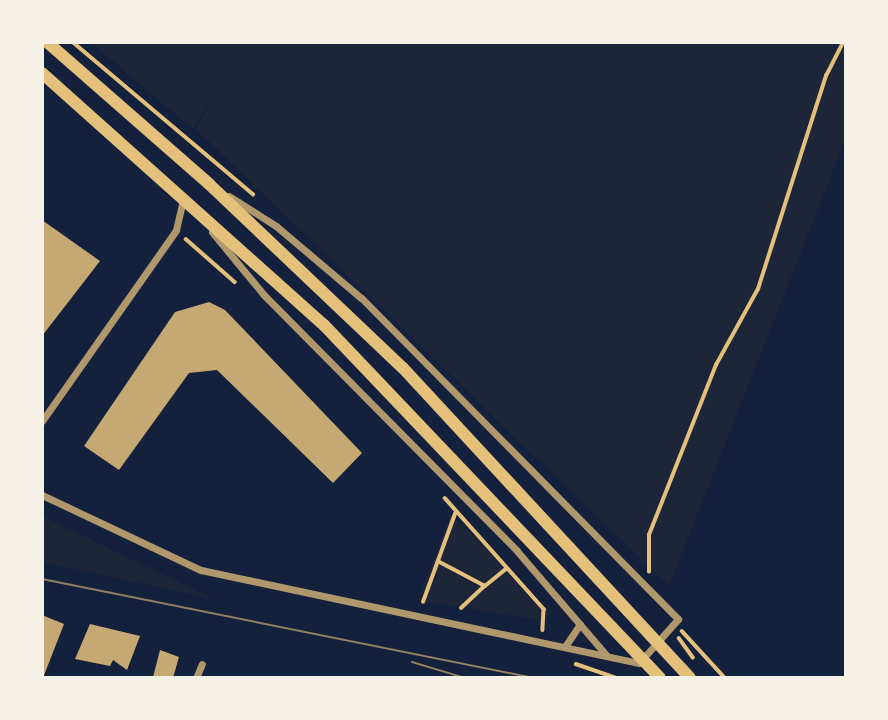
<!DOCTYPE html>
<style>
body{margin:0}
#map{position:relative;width:888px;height:720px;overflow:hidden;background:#14213d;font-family:Rubik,sans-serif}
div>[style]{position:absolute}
.green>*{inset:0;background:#1d2539}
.building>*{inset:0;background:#c6a872}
.path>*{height:3.5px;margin:-1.75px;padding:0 1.75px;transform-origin:1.75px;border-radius:1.75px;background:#e5c07b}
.minor>*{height:7px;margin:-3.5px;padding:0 3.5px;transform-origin:3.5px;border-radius:3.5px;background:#b1986c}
.secondary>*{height:12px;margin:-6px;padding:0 6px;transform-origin:6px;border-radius:6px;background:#e5c07b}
.tram>*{height:2px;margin:-1px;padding:0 1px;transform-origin:1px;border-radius:1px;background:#918062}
span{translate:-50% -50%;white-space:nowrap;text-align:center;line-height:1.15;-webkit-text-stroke:5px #f6f1e7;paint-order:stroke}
.frame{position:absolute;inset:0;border:44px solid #f6f1e7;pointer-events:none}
</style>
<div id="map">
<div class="green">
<div style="clip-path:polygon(90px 42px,846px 42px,846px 138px,669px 586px,196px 129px,220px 86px,193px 129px)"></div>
<div style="clip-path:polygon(451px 514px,552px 613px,545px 621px,418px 601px)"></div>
<div style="clip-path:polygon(42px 516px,214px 599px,42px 562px)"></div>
</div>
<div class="building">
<div style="clip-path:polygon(42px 220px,100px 261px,42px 336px)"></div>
<div style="clip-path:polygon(209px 302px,225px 310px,362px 453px,333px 483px,217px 370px,189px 373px,119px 470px,84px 446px,175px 312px)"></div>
<div style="clip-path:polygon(42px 615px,64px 624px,43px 678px,42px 678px)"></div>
<div style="clip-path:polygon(90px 624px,140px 636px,127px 670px,113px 660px,110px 666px,75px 659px)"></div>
<div style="clip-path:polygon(160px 650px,179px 657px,173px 678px,142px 678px,153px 677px)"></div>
</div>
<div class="path">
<div style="left:73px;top:42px;width:236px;rotate:40.2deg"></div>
<div style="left:186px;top:239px;width:65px;rotate:41.3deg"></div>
<div style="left:445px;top:498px;width:149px;rotate:48.3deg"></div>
<div style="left:544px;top:609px;width:21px;rotate:93deg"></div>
<div style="left:438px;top:561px;width:53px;rotate:28deg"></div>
<div style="left:485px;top:586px;width:27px;rotate:-39deg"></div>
<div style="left:649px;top:572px;width:37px;rotate:-90deg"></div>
<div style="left:649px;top:535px;width:183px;rotate:-68.5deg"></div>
<div style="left:716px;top:365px;width:87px;rotate:-61.1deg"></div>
<div style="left:758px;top:289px;width:224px;rotate:-72.3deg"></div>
<div style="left:826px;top:76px;width:38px;rotate:-63deg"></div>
<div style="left:423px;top:602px;width:94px;rotate:-70deg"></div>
<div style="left:461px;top:608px;width:33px;rotate:-43deg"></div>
<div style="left:682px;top:631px;width:64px;rotate:47.5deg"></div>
<div style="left:679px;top:638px;width:24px;rotate:54deg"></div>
<div style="left:576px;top:664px;width:43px;rotate:18.9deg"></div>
</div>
<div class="minor">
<div style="left:212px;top:232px;width:82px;rotate:50.5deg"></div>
<div style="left:264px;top:295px;width:360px;rotate:45.3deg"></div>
<div style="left:517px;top:551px;width:137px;rotate:49.4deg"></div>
<div style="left:42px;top:421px;width:233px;rotate:-54.9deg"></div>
<div style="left:176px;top:230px;width:31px;rotate:-77deg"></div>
<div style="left:42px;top:495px;width:176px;rotate:25.3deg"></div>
<div style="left:201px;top:570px;width:448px;rotate:12deg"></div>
<div style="left:639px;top:663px;width:59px;rotate:-48.4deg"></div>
<div style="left:678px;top:619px;width:451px;rotate:-134.6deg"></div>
<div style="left:361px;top:298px;width:111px;rotate:-139.7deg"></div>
<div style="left:276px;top:226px;width:56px;rotate:-147.4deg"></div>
<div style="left:566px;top:645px;width:25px;rotate:-56deg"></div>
<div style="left:196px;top:678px;width:15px;rotate:-67deg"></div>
</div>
<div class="secondary">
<div style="left:47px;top:42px;width:215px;rotate:41.2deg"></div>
<div style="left:209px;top:184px;width:267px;rotate:43.5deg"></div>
<div style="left:403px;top:368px;width:422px;rotate:47.2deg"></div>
<div style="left:42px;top:73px;width:378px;rotate:41.8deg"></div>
<div style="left:324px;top:325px;width:487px;rotate:46.4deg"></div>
</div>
<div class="tram">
<div style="left:42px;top:579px;width:502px;rotate:11.38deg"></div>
<div style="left:412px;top:662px;width:55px;rotate:16.8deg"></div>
</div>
<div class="frame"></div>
</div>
